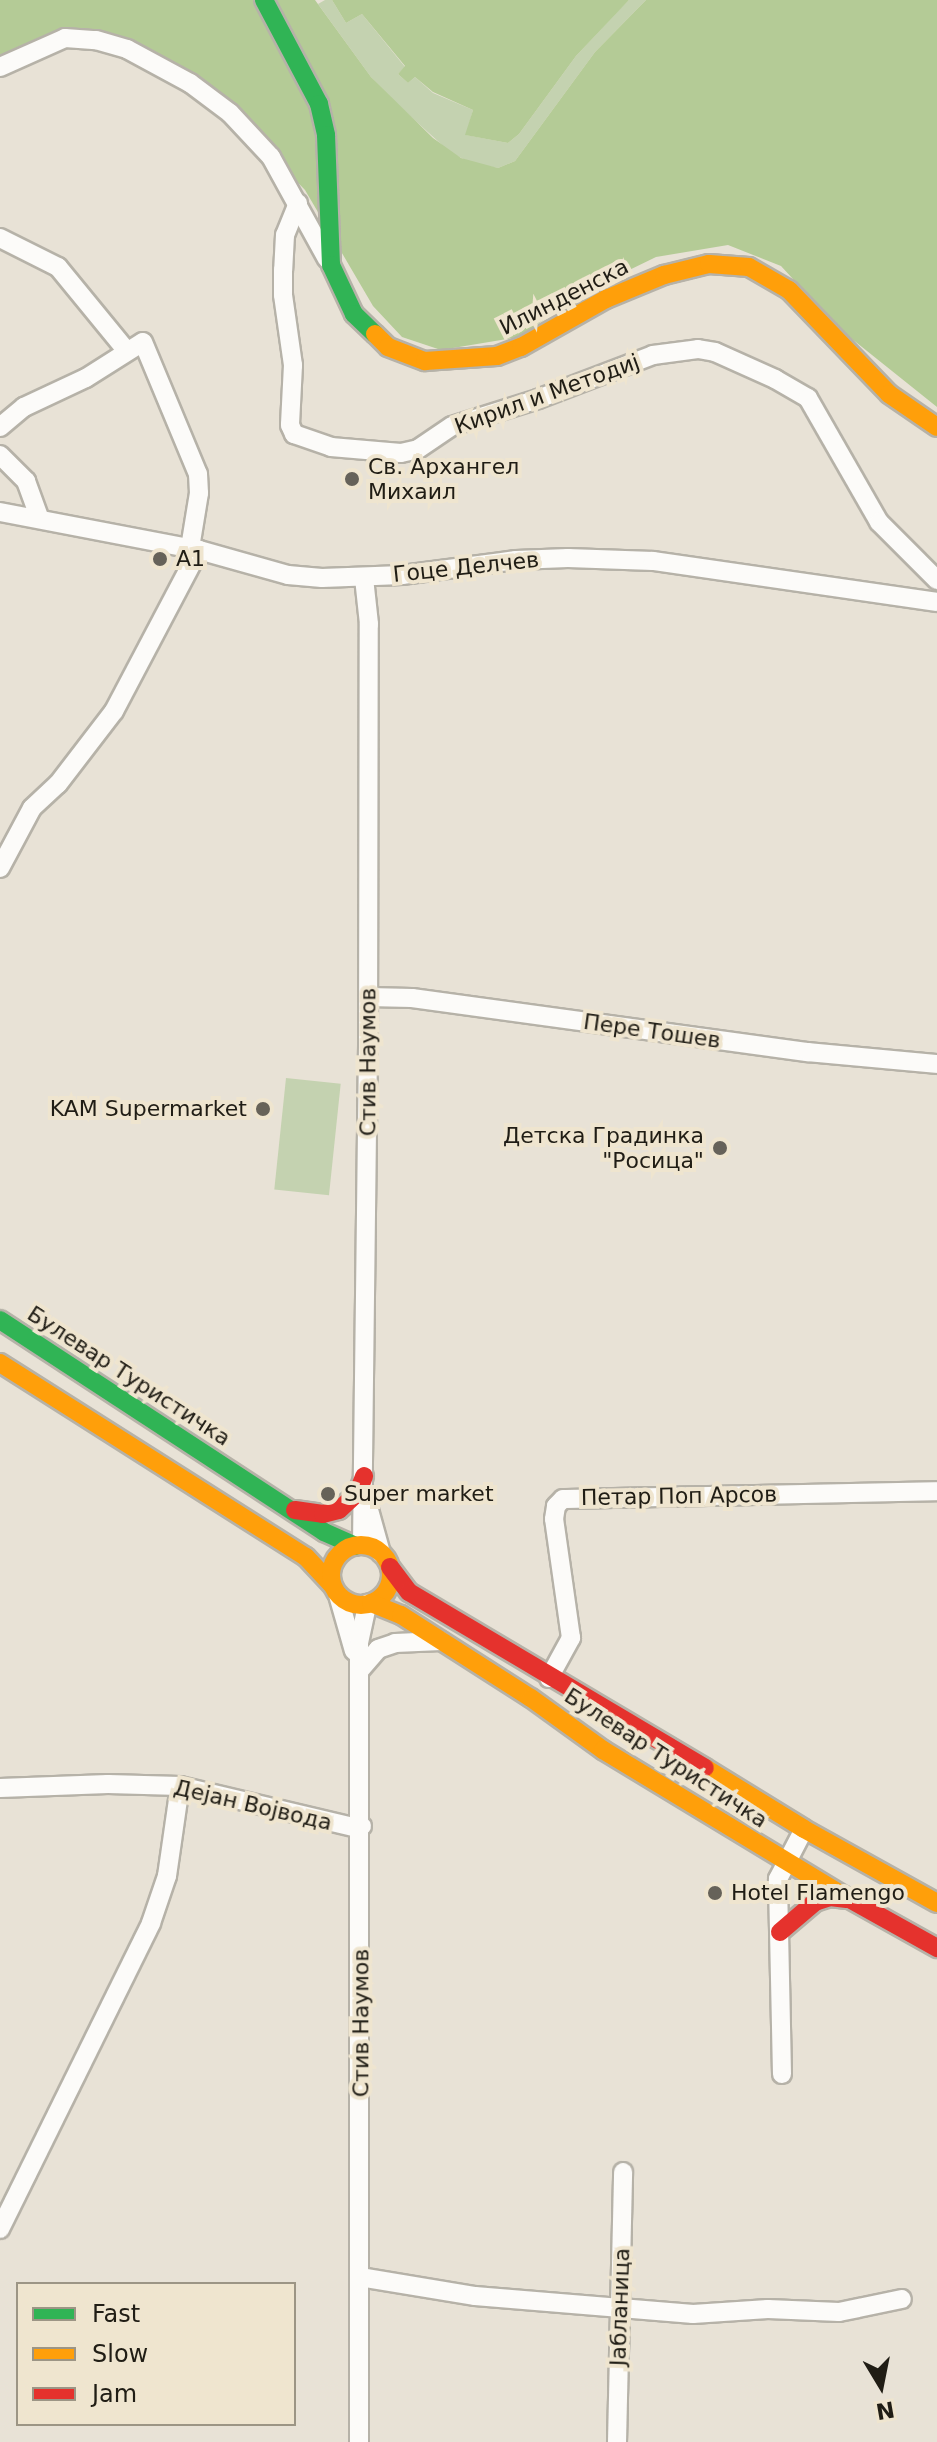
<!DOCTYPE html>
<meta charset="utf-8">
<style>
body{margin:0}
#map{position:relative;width:937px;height:2442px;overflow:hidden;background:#e8e2d6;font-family:"DejaVu Sans",sans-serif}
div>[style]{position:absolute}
.green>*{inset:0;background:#c4d2b0;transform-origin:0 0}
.forest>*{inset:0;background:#b4cb96}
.roads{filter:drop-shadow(2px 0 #b6b2a8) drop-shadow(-2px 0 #b6b2a8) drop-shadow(0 2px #b6b2a8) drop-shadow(0 -2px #b6b2a8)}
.street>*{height:18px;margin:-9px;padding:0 9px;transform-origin:9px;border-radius:9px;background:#fcfbf9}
.fast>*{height:18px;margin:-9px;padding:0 9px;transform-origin:9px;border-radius:9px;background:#30b455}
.slow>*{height:18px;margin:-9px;padding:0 9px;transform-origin:9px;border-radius:9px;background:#ff9f0a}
.slow>.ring{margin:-9px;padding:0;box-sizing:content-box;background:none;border:18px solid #ff9f0a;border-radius:50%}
.jam>*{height:18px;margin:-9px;padding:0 9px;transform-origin:9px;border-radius:9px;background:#e5322d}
.dots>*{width:22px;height:22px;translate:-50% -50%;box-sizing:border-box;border:4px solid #efe5cf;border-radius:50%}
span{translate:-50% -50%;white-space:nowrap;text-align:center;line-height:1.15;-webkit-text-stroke:8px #efe5cf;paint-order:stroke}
.street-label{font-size:22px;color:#201d15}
.poi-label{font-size:22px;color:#201d15}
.left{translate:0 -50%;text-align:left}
.right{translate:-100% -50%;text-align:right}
.legend{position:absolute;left:16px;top:2282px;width:280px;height:144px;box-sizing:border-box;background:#efe5cf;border:2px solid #9c9585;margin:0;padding:10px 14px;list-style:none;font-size:24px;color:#201d15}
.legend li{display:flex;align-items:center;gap:16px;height:40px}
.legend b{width:40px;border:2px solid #9c9585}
.north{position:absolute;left:841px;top:2346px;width:80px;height:80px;-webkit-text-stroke:6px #efe5cf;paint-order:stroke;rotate:170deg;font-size:22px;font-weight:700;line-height:32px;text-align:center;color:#201d15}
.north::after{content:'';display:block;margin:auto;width:28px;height:36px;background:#201d15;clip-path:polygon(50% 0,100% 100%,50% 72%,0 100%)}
</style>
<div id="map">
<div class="green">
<div style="clip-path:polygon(325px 0,332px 0,346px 23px,362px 14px,405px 67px,398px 74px,408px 83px,415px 77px,433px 93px,473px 110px,466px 135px,508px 143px,519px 134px,576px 56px,621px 8px,629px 0,646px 0,595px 52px,515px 161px,498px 168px,472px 163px,451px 153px,398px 105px,371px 77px,318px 4px)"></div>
<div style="left:286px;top:1078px;width:55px;height:112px;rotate:6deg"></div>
</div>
<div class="forest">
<div style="clip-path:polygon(0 0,315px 0,371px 77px,433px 138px,461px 158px,498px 168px,515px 161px,595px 52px,646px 0,937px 0,937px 407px,837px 327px,781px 266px,728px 245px,656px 257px,582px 293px,519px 337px,441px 350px,402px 337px,373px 306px,305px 190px,250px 133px,155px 63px,65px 38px,0 67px)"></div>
<div style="clip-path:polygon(332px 0,629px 0,576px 56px,519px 134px,508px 143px,465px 135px,473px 110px,433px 92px,415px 77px,408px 83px,398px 74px,405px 66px,362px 14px,346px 23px)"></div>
</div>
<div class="roads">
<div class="street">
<div style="left:0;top:67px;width:71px;rotate:-24deg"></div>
<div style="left:65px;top:38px;width:31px;rotate:4deg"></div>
<div style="left:96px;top:40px;width:32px;rotate:16deg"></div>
<div style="left:127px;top:49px;width:72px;rotate:28.4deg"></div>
<div style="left:190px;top:83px;width:50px;rotate:36.9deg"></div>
<div style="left:230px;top:113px;width:60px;rotate:47deg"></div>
<div style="left:271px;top:157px;width:116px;rotate:61.2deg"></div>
<div style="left:298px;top:203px;width:35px;rotate:112deg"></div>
<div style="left:285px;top:235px;width:35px;rotate:93deg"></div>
<div style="left:283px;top:270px;width:25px;rotate:90deg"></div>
<div style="left:283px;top:295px;width:71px;rotate:81.9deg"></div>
<div style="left:293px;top:365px;width:60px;rotate:92.9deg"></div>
<div style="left:290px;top:425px;width:10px;rotate:66deg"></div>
<div style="left:294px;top:434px;width:39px;rotate:19deg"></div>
<div style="left:331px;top:447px;width:70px;rotate:4.9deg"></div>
<div style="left:401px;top:453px;width:17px;rotate:-13deg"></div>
<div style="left:418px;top:449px;width:41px;rotate:-34.1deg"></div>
<div style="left:452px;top:426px;width:90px;rotate:-17.4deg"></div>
<div style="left:538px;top:399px;width:123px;rotate:-20.9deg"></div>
<div style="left:653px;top:355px;width:45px;rotate:-7.6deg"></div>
<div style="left:698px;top:349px;width:17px;rotate:10deg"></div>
<div style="left:715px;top:352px;width:66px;rotate:24.2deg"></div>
<div style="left:775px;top:379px;width:38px;rotate:30deg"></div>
<div style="left:808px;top:398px;width:143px;rotate:60.2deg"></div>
<div style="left:879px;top:522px;width:82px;rotate:45deg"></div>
<div style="left:0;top:238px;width:65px;rotate:26.6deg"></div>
<div style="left:58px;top:267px;width:107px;rotate:50.7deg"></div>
<div style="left:0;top:427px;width:31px;rotate:-40deg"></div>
<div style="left:24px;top:407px;width:68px;rotate:-25.1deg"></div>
<div style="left:86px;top:378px;width:67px;rotate:-32.3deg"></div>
<div style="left:143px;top:342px;width:143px;rotate:67.4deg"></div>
<div style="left:198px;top:474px;width:19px;rotate:87deg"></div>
<div style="left:199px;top:493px;width:56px;rotate:99.3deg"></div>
<div style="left:0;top:455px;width:37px;rotate:45deg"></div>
<div style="left:26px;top:481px;width:38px;rotate:70deg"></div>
<div style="left:0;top:512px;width:203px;rotate:10.8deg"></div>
<div style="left:199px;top:550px;width:92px;rotate:15.7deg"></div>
<div style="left:288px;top:575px;width:34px;rotate:5deg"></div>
<div style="left:322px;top:578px;width:80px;rotate:-2.1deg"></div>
<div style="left:402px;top:575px;width:115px;rotate:-7.5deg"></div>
<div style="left:516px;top:560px;width:52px;rotate:-2.2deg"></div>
<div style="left:568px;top:558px;width:85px;rotate:2deg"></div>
<div style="left:653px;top:561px;width:287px;rotate:8.2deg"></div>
<div style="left:0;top:868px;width:68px;rotate:-61.9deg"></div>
<div style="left:32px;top:808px;width:35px;rotate:-43deg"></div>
<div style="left:58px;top:784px;width:92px;rotate:-52.5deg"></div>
<div style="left:114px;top:711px;width:182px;rotate:-62.2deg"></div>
<div style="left:368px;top:997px;width:44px;rotate:1.3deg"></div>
<div style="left:412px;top:998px;width:400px;rotate:7.8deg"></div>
<div style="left:808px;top:1052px;width:130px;rotate:5.3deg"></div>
<div style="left:369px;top:1510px;width:45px;rotate:74.4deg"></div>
<div style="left:362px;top:1545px;width:500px;rotate:-89.31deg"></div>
<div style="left:368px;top:1045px;width:421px;rotate:-89.9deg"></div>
<div style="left:369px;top:624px;width:46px;rotate:-96.2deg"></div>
<div style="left:338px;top:1595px;width:58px;rotate:74.1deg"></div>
<div style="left:360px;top:1670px;width:28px;rotate:-49deg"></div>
<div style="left:378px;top:1649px;width:18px;rotate:-19deg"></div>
<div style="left:395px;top:1643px;width:46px;rotate:-2.5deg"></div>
<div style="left:549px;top:1678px;width:46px;rotate:-61.2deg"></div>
<div style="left:571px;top:1638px;width:120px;rotate:-98.1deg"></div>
<div style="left:554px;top:1519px;width:13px;rotate:-81deg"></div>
<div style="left:556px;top:1506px;width:10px;rotate:-45deg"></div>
<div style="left:563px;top:1499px;width:374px;rotate:-1.2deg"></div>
<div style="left:0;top:1788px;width:108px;rotate:-2.1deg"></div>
<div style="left:108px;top:1784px;width:72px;rotate:1.6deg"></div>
<div style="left:180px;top:1786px;width:179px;rotate:13.3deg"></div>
<div style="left:354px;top:1827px;width:8px;rotate:-7deg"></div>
<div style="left:782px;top:2074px;width:195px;rotate:-91.2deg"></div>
<div style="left:778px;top:1879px;width:56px;rotate:-62.5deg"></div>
<div style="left:0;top:2229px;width:341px;rotate:-63.7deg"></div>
<div style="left:151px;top:1923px;width:50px;rotate:-71.2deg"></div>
<div style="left:167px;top:1876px;width:91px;rotate:-81.8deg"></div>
<div style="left:360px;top:2277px;width:117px;rotate:9.4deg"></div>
<div style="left:475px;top:2296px;width:219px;rotate:4.7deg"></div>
<div style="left:693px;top:2314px;width:75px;rotate:-3.8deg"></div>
<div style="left:768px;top:2309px;width:71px;rotate:2.4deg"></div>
<div style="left:839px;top:2312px;width:64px;rotate:-11.7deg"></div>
<div style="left:359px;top:2442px;width:799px;rotate:-90deg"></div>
<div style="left:359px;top:1643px;width:40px;rotate:-78deg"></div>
<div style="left:617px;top:2442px;width:270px;rotate:-88.7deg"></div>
</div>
<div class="fast">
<div style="left:264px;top:0;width:118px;rotate:62.1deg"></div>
<div style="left:319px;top:104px;width:32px;rotate:77deg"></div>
<div style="left:326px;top:135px;width:130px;rotate:87.8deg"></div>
<div style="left:331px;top:265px;width:54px;rotate:64.9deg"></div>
<div style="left:354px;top:314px;width:29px;rotate:44deg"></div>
<div style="left:0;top:1320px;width:387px;rotate:33.2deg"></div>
<div style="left:324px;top:1532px;width:34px;rotate:24deg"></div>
</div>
<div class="slow">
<div style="left:375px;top:334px;width:18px;rotate:45deg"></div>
<div style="left:388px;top:347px;width:40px;rotate:21deg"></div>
<div style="left:425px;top:361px;width:72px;rotate:-4deg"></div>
<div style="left:497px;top:356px;width:26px;rotate:-21deg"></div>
<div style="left:521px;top:347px;width:98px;rotate:-29.5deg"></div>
<div style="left:606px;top:299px;width:63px;rotate:-22.5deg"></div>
<div style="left:664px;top:275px;width:46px;rotate:-13.7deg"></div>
<div style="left:709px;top:264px;width:40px;rotate:4.3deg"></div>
<div style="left:749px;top:267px;width:46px;rotate:29.9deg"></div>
<div style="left:789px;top:290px;width:144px;rotate:46.1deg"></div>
<div style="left:889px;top:394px;width:58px;rotate:34.5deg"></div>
<div style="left:0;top:1363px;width:362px;rotate:32.4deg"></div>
<div style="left:306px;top:1557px;width:38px;rotate:47deg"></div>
<div class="ring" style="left:331px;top:1545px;width:42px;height:42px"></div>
<div style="left:371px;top:1603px;width:32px;rotate:22deg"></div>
<div style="left:401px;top:1615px;width:154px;rotate:32.6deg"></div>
<div style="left:531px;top:1698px;width:89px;rotate:35.8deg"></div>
<div style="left:603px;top:1750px;width:282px;rotate:31.2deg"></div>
<div style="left:705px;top:1768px;width:116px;rotate:31.6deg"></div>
<div style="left:804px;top:1829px;width:152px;rotate:29.1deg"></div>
</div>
<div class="jam">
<div style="left:295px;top:1510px;width:28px;rotate:8deg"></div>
<div style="left:323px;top:1514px;width:16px;rotate:-14deg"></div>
<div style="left:339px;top:1510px;width:26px;rotate:-43deg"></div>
<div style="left:358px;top:1492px;width:17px;rotate:-69deg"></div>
<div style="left:390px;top:1567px;width:31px;rotate:53deg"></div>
<div style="left:409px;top:1592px;width:344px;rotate:30.7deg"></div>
<div style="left:844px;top:1896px;width:107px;rotate:29.2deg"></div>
<div style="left:780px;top:1932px;width:46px;rotate:-40.6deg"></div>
<div style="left:815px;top:1902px;width:16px;rotate:-18deg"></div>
<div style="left:830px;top:1897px;width:17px;rotate:7deg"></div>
</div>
</div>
<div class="dots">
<div style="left:352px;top:479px;background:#666259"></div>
<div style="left:160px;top:559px;background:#666259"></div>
<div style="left:263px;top:1109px;background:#666259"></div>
<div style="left:720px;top:1148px;background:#666259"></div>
<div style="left:328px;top:1494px;background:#666259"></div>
<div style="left:715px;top:1893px;background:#666259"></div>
</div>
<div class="street-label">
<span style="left:564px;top:297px;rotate:-27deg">Илинденска</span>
<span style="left:547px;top:394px;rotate:-20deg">Кирил и Методиј</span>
<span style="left:466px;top:567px;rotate:-6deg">Гоце Делчев</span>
<span style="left:652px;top:1031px;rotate:8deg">Пере Тошев</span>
<span style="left:368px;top:1062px;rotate:-90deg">Стив Наумов</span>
<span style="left:129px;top:1376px;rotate:33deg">Булевар Туристичка</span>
<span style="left:679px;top:1496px;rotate:-1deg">Петар Поп Арсов</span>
<span style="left:666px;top:1758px;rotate:33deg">Булевар Туристичка</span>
<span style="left:253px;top:1805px;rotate:13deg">Дејан Војвода</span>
<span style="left:361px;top:2023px;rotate:-90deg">Стив Наумов</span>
<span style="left:620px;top:2307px;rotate:-88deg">Јабланица</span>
</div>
<div class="poi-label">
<span class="left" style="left:368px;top:479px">Св. Архангел<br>Михаил</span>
<span class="left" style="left:176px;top:559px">A1</span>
<span class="right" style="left:247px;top:1109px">KAM Supermarket</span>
<span class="right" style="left:704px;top:1148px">Детска Градинка<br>"Росица"</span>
<span class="left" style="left:344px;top:1494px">Super market</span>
<span class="left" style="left:731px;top:1893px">Hotel Flamengo</span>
</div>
<ul class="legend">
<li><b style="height:10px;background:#30b455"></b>Fast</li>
<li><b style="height:10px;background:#ff9f0a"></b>Slow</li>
<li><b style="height:10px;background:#e5322d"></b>Jam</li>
</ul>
<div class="north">N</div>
</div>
